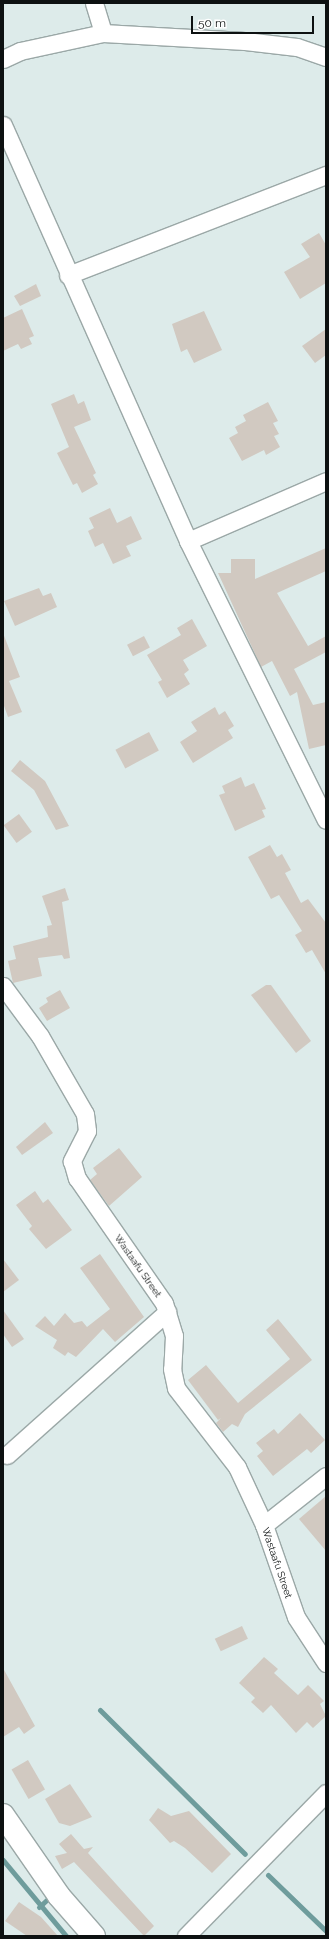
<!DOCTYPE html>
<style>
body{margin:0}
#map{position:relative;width:329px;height:1939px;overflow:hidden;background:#ddebea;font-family:Raleway,sans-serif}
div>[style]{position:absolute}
.stream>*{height:5px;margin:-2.5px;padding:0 2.5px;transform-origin:2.5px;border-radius:2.5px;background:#6e9c9c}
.building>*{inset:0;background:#d1c9c1;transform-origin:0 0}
.roads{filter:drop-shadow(1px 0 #9ba8a7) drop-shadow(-1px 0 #9ba8a7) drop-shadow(0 1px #9ba8a7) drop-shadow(0 -1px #9ba8a7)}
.street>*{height:17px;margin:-8.5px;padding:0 8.5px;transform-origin:8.5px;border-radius:8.5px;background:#fff}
.secondary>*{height:22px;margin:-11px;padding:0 11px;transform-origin:11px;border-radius:11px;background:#fff}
span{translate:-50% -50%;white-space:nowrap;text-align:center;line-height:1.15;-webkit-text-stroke:4px #fff;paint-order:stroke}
.street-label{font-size:10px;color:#0d1111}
.frame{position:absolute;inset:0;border:4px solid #0d1111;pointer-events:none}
.scale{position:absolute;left:191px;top:16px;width:123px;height:18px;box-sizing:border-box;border:2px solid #0d1111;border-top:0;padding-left:5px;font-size:12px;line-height:14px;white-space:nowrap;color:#0d1111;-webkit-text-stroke:3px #fff;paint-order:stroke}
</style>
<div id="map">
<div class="stream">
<div style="left:100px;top:1710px;width:204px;rotate:44.8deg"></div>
<div style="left:3px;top:1860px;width:99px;rotate:50.3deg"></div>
<div style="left:268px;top:1875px;width:81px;rotate:44deg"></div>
<div style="left:39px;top:1907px;width:18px;rotate:-43deg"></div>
</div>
<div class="building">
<div style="clip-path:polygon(319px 233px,326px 245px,326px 283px,300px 299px,284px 272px,310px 257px,301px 244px)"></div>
<div style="clip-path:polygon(36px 284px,41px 296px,20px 306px,14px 296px)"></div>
<div style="clip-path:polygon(22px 309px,34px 336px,29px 338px,32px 344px,21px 349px,18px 344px,3px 351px,3px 318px)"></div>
<div style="clip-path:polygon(204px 311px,222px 350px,194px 363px,187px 349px,181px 352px,172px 324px)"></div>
<div style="clip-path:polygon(326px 329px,326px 355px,315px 363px,302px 346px)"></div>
<div style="clip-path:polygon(74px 394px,78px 404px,84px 401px,91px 420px,74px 427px,96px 473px,93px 475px,98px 484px,82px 493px,77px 483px,73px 485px,57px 453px,69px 447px,51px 404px)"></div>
<div style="clip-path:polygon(268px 402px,278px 421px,273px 423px,279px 434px,274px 436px,280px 447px,266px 455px,264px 450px,242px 461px,229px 438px,238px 433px,235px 427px,246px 421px,243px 415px)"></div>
<div style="clip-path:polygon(110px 508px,117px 523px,131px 516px,142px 539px,126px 546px,131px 556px,113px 564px,103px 543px,95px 547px,88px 531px,94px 528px,89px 518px)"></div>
<div style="clip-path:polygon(326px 548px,326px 571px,277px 593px,308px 646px,326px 636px,326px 652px,294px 669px,313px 705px,326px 702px,326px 745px,309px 749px,297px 692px,290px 696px,272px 661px,261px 667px,218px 573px,231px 573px,231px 559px,255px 559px,255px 579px)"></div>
<div style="clip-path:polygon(39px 588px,43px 596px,51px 593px,57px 607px,15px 626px,4px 601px)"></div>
<div style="clip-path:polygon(192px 619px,207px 646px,183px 660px,189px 670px,184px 674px,190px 684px,167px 698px,158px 682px,162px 680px,147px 655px,181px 635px,177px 628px)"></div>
<div style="clip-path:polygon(3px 633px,20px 677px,9px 681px,22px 712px,8px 717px,3px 703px)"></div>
<div style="left:144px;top:636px;width:13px;height:19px;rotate:63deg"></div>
<div style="clip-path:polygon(215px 707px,219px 715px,225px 711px,234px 726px,228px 730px,233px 738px,193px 763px,180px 742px,197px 731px,191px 722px)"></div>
<div style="left:149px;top:732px;width:21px;height:38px;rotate:62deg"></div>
<div style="clip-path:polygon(20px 760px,45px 781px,69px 826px,56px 830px,34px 790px,11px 771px)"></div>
<div style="clip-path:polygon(241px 777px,245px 787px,254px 783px,266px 809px,262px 810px,265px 817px,235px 831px,219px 795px,225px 793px,222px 786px)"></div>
<div style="left:19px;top:814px;width:22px;height:19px;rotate:54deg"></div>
<div style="clip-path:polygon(270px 845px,277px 857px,282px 854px,291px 870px,285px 873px,301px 903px,308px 899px,326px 923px,326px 974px,312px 950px,306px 953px,295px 935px,302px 931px,279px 895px,271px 899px,248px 857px)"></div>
<div style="clip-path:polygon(65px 888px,69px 900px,62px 902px,70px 958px,64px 959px,62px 955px,38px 958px,42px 976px,13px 983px,8px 961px,16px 959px,13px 946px,48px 937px,47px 926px,52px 925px,42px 896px)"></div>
<div style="clip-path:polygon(266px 985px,271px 985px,311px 1041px,296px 1053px,251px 995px)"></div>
<div style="clip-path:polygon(60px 990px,70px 1008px,47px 1021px,39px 1008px,48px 1002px,46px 998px)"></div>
<div style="clip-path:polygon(45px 1122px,53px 1133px,22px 1155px,16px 1147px)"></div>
<div style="clip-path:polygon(119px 1148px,142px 1177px,109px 1206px,90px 1180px,97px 1174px,93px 1168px)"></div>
<div style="clip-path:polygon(35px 1191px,43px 1203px,48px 1199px,72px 1230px,46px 1249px,29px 1229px,32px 1226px,16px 1205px)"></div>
<div style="clip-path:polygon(100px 1254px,144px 1317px,115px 1342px,103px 1329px,76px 1357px,68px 1352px,65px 1356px,53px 1348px,57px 1340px,35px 1326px,45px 1316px,54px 1326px,65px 1313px,74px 1323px,82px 1321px,87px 1327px,110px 1309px,80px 1268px)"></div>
<div style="clip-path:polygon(3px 1259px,19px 1280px,3px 1292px)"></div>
<div style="clip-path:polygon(3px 1310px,24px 1339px,12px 1347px,3px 1334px)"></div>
<div style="clip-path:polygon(278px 1319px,312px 1360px,245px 1414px,238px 1427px,232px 1424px,223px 1432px,216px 1423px,221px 1418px,218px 1420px,188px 1380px,206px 1365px,238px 1403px,290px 1359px,266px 1330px)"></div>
<div style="clip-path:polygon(300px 1413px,325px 1440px,311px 1453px,307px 1449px,273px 1476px,257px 1456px,263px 1451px,256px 1443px,274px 1429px,278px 1434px)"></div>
<div style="clip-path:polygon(326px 1496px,326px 1551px,299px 1519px)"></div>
<div style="left:242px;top:1626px;width:14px;height:30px;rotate:65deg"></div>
<div style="clip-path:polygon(264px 1657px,278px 1669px,274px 1673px,298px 1695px,308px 1685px,324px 1701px,320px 1704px,326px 1716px,313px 1728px,307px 1722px,296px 1733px,271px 1705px,263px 1713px,251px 1702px,255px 1698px,239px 1683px)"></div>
<div style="clip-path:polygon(3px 1668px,35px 1726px,24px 1734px,19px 1727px,3px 1737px)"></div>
<div style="left:28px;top:1760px;width:34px;height:19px;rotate:60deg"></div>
<div style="clip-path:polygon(70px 1784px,92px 1817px,70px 1826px,59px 1823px,45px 1799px)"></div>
<div style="clip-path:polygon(158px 1808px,171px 1816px,189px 1811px,231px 1854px,212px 1873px,185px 1848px,174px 1841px,170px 1843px,149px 1820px)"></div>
<div style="clip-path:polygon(71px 1834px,84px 1849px,93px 1847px,88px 1853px,154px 1926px,144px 1936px,74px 1862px,62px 1869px,55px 1856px,67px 1853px,59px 1844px)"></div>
<div style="clip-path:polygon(19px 1902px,41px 1917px,58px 1936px,27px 1936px,5px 1921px)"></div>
</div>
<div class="roads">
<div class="street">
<div style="left:94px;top:3px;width:31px;rotate:73deg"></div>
<div style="left:3px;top:59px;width:19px;rotate:-25deg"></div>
<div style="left:20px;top:51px;width:85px;rotate:-12.2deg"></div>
<div style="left:103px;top:33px;width:142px;rotate:3.2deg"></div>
<div style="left:245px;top:41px;width:52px;rotate:6.6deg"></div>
<div style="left:297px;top:47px;width:31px;rotate:19deg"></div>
<div style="left:3px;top:125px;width:455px;rotate:66deg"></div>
<div style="left:188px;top:541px;width:311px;rotate:63.7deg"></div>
<div style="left:68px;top:275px;width:277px;rotate:-21.2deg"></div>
<div style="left:188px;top:541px;width:150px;rotate:-23.5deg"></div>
<div style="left:3px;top:986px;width:62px;rotate:53.5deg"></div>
<div style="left:40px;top:1036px;width:90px;rotate:60deg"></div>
<div style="left:85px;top:1114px;width:17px;rotate:83deg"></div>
<div style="left:87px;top:1131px;width:34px;rotate:117deg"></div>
<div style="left:72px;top:1161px;width:18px;rotate:74deg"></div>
<div style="left:77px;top:1178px;width:152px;rotate:55.2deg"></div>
<div style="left:164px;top:1303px;width:34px;rotate:73deg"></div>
<div style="left:174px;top:1336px;width:33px;rotate:93deg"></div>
<div style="left:172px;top:1369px;width:19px;rotate:78deg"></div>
<div style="left:176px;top:1388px;width:100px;rotate:52.3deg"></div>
<div style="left:237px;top:1467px;width:64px;rotate:65deg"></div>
<div style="left:264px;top:1525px;width:97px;rotate:70.8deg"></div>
<div style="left:296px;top:1617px;width:55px;rotate:56.9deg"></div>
<div style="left:7px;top:1455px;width:215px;rotate:-41.8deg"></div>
<div style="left:264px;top:1525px;width:79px;rotate:-38.3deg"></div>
<div style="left:186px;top:1936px;width:200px;rotate:-45.6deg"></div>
</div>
<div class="secondary">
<div style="left:3px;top:1815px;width:98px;rotate:55.3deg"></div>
<div style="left:59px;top:1896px;width:53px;rotate:48.8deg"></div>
</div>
</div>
<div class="street-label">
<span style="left:138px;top:1266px;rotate:55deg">Wastaafu Street</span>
<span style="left:277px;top:1563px;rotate:71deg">Wastaafu Street</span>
</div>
<div class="frame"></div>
<div class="scale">50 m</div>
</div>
